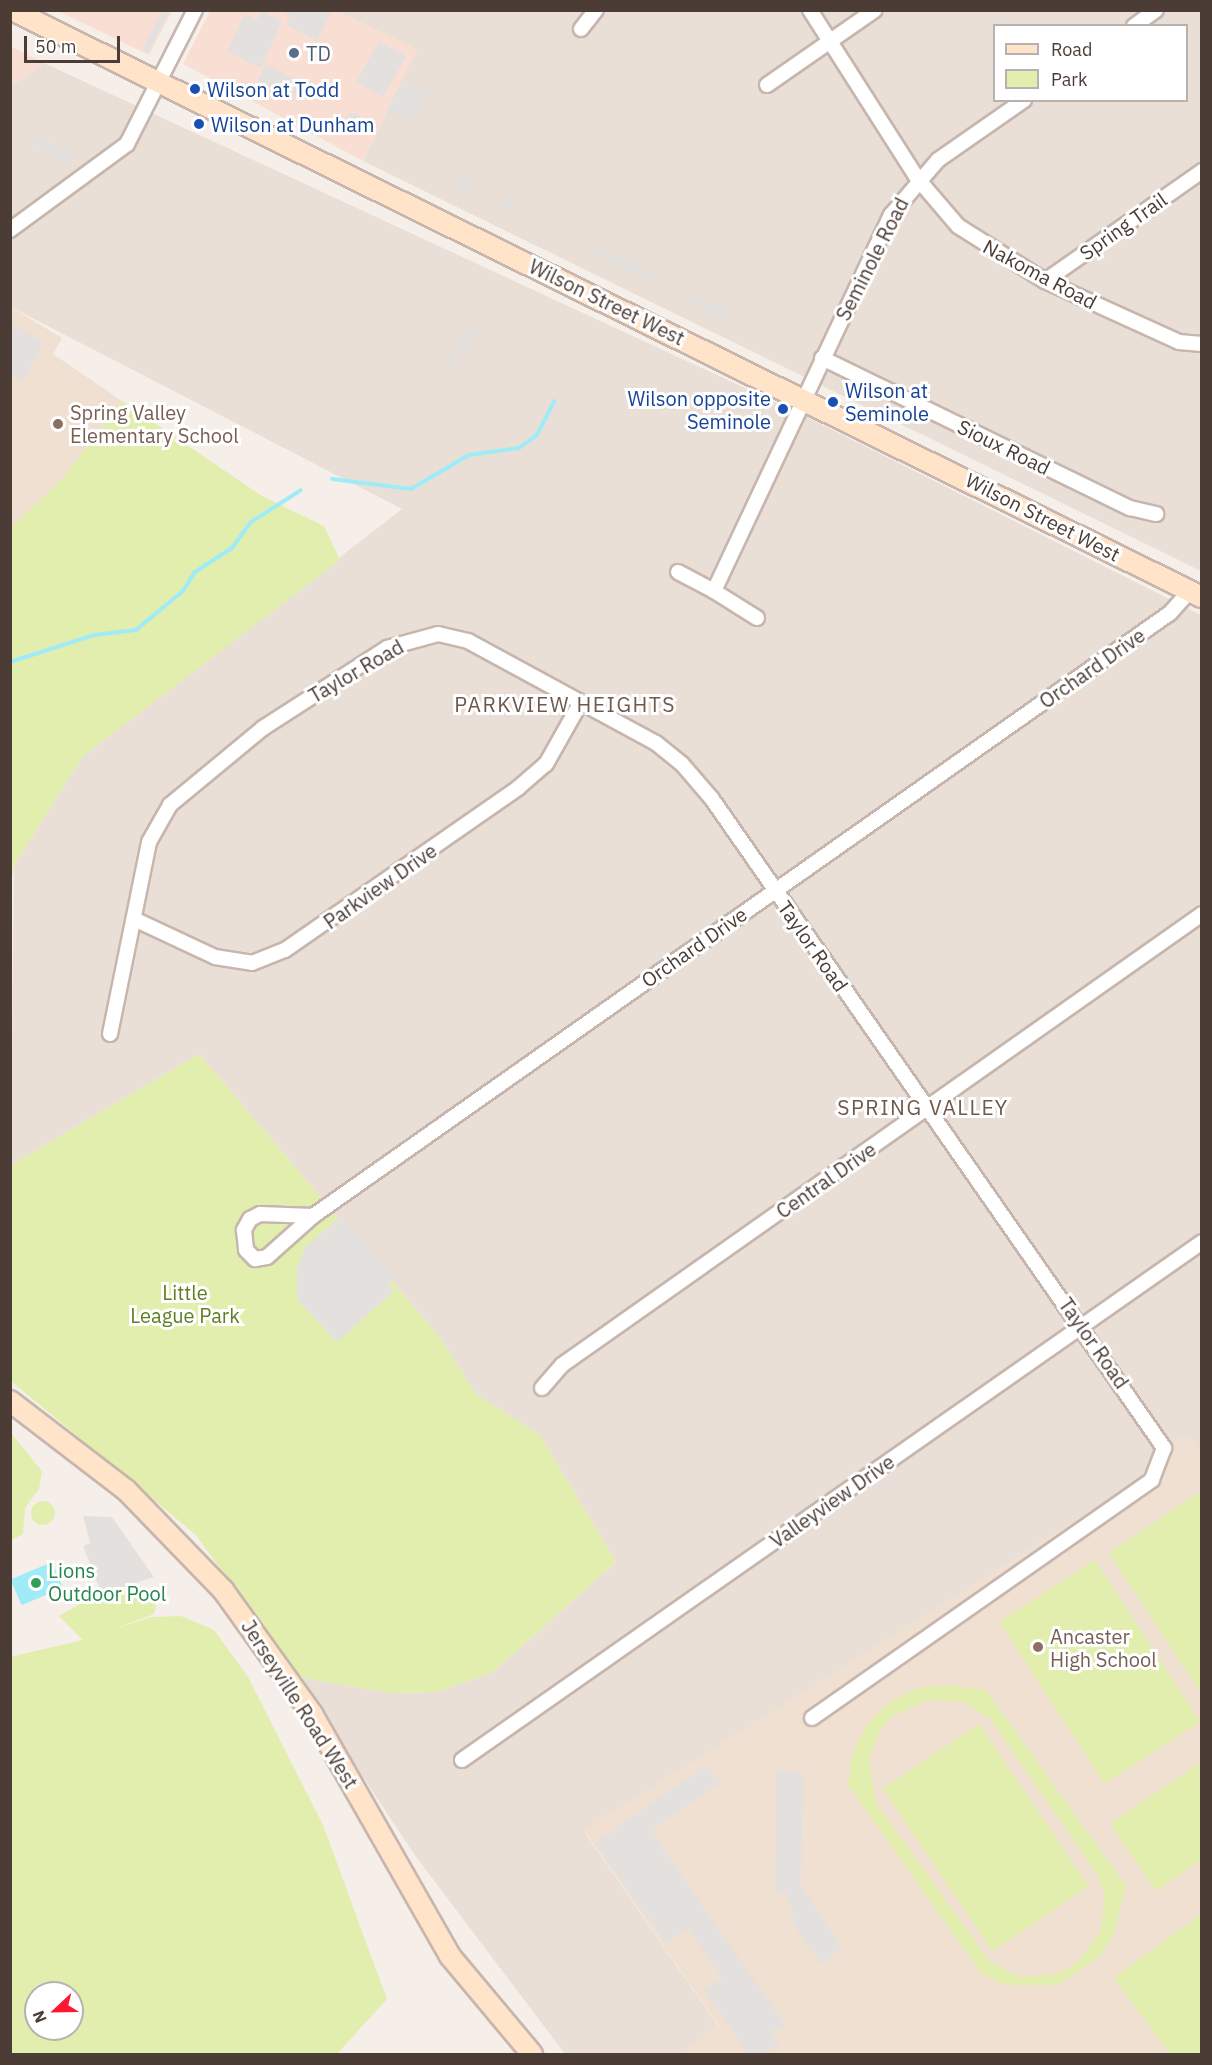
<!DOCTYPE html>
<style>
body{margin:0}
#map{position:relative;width:1212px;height:2065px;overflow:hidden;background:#f6efe9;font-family:"IBM Plex Sans",sans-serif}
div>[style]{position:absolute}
.residential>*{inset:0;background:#eadfd6}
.commercial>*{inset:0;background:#f9dfd3}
.education>*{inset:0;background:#f0e0d1}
.green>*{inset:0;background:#e2eeae;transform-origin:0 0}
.round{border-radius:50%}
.parking>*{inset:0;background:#e4e0de;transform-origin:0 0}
.water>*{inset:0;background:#a0ebf8;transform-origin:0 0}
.stream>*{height:4px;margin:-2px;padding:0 2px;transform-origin:2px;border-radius:2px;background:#a0ebf8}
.roads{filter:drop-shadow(2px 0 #c6b6ad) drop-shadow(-2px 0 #c6b6ad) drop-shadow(0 2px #c6b6ad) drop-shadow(0 -2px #c6b6ad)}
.street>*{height:14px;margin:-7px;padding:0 7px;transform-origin:7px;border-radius:7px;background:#fff}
.secondary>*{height:20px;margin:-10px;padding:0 10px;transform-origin:10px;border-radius:10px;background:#ffe4ca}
.dots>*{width:16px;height:16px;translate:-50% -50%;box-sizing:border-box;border:3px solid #fff;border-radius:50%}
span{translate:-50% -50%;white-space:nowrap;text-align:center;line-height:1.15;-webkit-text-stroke:6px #fff;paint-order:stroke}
.service-label{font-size:20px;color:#4e5e75}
.left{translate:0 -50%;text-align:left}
.transit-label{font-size:20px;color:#164399}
.right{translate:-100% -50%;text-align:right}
.street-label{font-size:20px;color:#4b3d36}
.education-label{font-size:20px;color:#785e54}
.park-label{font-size:20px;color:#5d7e21}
.leisure-label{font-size:20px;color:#27864d}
.neighbourhood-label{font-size:21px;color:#6f584c;letter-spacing:1.5px}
.frame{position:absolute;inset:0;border:12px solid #4b3d36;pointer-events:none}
.legend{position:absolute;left:993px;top:24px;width:195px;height:78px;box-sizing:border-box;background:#fff;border:2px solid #b7b1af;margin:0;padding:8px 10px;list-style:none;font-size:18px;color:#4b3d36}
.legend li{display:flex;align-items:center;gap:12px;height:30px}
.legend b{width:30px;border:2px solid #b7b1af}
.north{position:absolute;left:24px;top:1981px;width:60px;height:60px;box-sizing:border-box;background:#fff;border:2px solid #b7b1af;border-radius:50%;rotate:248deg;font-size:16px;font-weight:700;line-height:24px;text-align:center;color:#4b3d36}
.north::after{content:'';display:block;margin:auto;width:21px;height:27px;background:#ff1731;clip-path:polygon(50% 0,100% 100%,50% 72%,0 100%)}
.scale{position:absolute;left:24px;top:36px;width:96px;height:27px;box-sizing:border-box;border:3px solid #4b3d36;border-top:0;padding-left:8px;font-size:18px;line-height:21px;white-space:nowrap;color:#4b3d36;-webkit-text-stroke:4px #fff;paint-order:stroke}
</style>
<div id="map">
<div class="residential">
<div style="clip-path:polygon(evenodd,337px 11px,1201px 11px,1201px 571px,363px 161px,416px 49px,337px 11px,994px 26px,1186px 26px,1186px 100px,994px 100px,994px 26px)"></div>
<div style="clip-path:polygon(44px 63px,801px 414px,1201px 615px,1201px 1453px,1187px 1433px,1173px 1444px,1166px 1464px,584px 1831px,718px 2026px,682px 2054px,565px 2054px,414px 1854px,297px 1677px,391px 1693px,437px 1692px,493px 1672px,616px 1562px,539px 1434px,476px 1395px,442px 1340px,199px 1054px,11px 1165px,14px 866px,82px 757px,402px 509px,11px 307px,11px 86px)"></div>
</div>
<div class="commercial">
<div style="clip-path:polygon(58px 11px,172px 11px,149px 55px)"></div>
<div style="clip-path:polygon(210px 11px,337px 11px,417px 49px,363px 161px,183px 64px)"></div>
<div style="clip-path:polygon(11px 46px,44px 63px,11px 86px,10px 86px)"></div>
</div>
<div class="education">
<div style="clip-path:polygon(11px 307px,62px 338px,53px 354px,122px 401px,63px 478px,11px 528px)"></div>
<div style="clip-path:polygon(1187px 1432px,1201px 1453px,1201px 2054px,682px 2054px,718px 2025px,584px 1830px,1166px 1464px,1173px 1444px)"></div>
</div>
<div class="green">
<div style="clip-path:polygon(122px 401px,262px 496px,324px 526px,340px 560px,82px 757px,14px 866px,11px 884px,11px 528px,63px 478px)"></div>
<div style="clip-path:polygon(199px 1054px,442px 1340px,476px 1395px,539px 1434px,616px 1562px,493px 1672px,437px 1692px,391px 1693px,297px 1677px,196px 1535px,11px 1381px,11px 1165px)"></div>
<div style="clip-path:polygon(10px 1432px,42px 1471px,39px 1489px,25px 1508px,23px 1534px,11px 1541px)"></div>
<div style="clip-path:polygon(1198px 1493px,1202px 1498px,1201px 1693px,1109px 1553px)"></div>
<div class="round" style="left:31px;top:1501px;width:24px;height:24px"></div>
<div style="left:1095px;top:1560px;width:193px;height:114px;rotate:57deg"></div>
<div style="clip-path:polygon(evenodd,136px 1583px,157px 1600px,154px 1614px,111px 1630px,151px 1617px,181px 1616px,214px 1630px,248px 1677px,323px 1825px,387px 1999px,337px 2054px,11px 2054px,10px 1657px,83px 1640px,59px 1616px,92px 1597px,136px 1583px,36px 1993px,72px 1993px,72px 2029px,36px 2029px,36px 1993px)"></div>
<div style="clip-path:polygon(evenodd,947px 1685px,986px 1690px,1126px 1886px,1115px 1931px,1102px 1955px,1058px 1985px,1005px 1985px,981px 1973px,848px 1785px,852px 1754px,866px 1726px,888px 1703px,916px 1689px,947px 1685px,928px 1700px,963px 1702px,991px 1720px,1098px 1876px,1105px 1896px,1100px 1933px,1076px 1963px,1057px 1974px,1020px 1977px,990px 1962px,876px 1803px,869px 1760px,880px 1731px,891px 1717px,928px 1700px)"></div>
<div style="left:979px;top:1724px;width:196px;height:116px;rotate:56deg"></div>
<div style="clip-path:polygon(1199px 1763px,1201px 1860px,1156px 1891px,1110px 1824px)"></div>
<div style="clip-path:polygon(1201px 1914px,1201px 2054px,1170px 2054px,1114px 1978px)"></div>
</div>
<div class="parking">
<div style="clip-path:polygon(162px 10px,170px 11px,148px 53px,142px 50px)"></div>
<div style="clip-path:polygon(261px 11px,282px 21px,261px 68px,227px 52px,244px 14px,257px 20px)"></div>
<div style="clip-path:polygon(279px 11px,331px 10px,332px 11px,317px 41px,286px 25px,290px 16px)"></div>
<div style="left:379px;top:41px;width:31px;height:47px;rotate:29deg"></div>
<div style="left:266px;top:64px;width:40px;height:19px;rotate:27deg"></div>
<div style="left:402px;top:81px;width:31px;height:33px;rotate:27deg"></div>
<div class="round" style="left:347px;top:113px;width:14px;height:14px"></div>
<div style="left:33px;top:134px;width:45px;height:10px;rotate:27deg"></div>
<div class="round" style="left:456px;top:176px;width:16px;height:16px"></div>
<div class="round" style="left:499px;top:196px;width:16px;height:16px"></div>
<div style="left:596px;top:244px;width:61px;height:10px;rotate:27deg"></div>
<div style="left:688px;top:291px;width:49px;height:10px;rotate:26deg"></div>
<div style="clip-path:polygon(11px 323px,44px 343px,23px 381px,13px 375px,11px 379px)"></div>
<div style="left:468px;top:328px;width:9px;height:42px;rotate:32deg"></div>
<div style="clip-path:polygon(341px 1216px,396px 1278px,388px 1285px,394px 1291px,337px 1342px,297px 1299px,297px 1269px,305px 1247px)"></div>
<div style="clip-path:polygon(83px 1516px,112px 1517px,154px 1577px,102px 1594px,83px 1546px,90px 1543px)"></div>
<div style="clip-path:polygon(706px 1765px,721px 1783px,655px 1827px,653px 1834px,785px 2024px,772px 2033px,780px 2044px,766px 2054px,748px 2054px,704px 1990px,722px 1978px,688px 1928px,666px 1943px,594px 1844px)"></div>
<div style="clip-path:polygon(776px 1770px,803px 1773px,801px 1885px,842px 1948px,822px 1965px,795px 1928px,787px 1892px,775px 1892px)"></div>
</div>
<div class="water">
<div style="left:52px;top:1562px;width:28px;height:45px;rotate:67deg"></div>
</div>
<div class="stream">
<div style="left:332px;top:479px;width:80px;rotate:7.2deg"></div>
<div style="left:411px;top:489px;width:67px;rotate:-30.4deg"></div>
<div style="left:469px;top:455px;width:50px;rotate:-8deg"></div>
<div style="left:519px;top:448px;width:22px;rotate:-36deg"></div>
<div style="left:537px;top:435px;width:38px;rotate:-63deg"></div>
<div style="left:10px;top:662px;width:88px;rotate:-17.8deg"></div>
<div style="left:94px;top:635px;width:42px;rotate:-6.8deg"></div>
<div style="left:136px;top:630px;width:61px;rotate:-39.7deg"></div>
<div style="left:183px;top:591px;width:22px;rotate:-58deg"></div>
<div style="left:195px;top:572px;width:44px;rotate:-33deg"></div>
<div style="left:232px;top:548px;width:32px;rotate:-54deg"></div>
<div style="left:251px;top:522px;width:59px;rotate:-32.6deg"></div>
</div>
<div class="roads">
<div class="street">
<div style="left:810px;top:10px;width:199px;rotate:57.5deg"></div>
<div style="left:917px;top:178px;width:63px;rotate:49.5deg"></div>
<div style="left:958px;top:226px;width:103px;rotate:32.3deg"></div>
<div style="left:1045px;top:281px;width:147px;rotate:24.5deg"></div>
<div style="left:1179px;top:342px;width:23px;rotate:5deg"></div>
<div style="left:1134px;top:26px;width:27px;rotate:-36deg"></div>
<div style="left:581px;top:29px;width:24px;rotate:-52deg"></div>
<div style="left:767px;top:85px;width:131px;rotate:-34.8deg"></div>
<div style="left:10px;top:230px;width:145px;rotate:-36.3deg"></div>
<div style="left:127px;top:144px;width:150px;rotate:-63.1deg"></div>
<div style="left:1045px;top:281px;width:192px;rotate:-35deg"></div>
<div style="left:822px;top:358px;width:343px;rotate:26deg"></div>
<div style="left:1130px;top:508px;width:27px;rotate:13deg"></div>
<div style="left:678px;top:572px;width:41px;rotate:27.8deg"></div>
<div style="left:757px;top:618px;width:51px;rotate:-147.9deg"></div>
<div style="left:714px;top:591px;width:416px;rotate:-64.8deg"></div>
<div style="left:891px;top:215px;width:72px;rotate:-49.5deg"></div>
<div style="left:938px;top:160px;width:105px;rotate:-34.9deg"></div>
<div style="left:134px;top:919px;width:89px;rotate:25.1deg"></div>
<div style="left:215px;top:957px;width:37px;rotate:9deg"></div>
<div style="left:252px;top:963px;width:35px;rotate:-22deg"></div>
<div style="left:285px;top:950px;width:284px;rotate:-34.8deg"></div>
<div style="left:518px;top:788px;width:37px;rotate:-41deg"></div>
<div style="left:546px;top:764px;width:71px;rotate:-60.6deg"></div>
<div style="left:110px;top:1034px;width:196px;rotate:-78.5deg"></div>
<div style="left:149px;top:842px;width:43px;rotate:-60.4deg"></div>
<div style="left:170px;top:805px;width:121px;rotate:-39.6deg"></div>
<div style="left:263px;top:728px;width:148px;rotate:-32.8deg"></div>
<div style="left:387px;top:648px;width:53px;rotate:-15.4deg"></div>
<div style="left:438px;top:634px;width:31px;rotate:13deg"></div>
<div style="left:468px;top:641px;width:214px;rotate:28.5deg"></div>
<div style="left:656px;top:743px;width:33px;rotate:39deg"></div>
<div style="left:682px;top:764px;width:46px;rotate:49.4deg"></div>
<div style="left:712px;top:799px;width:791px;rotate:55.14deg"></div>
<div style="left:1164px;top:1448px;width:34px;rotate:111deg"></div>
<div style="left:1152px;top:1480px;width:415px;rotate:145deg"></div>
<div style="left:313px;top:1216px;width:53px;rotate:-177.8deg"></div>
<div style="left:260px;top:1214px;width:11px;rotate:153deg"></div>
<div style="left:250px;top:1219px;width:13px;rotate:119deg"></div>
<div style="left:244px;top:1230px;width:20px;rotate:84deg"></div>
<div style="left:246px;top:1250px;width:13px;rotate:45deg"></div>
<div style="left:255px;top:1259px;width:12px;rotate:-9deg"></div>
<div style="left:267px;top:1257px;width:62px;rotate:-41.7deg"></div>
<div style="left:313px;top:1216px;width:1048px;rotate:-35.13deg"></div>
<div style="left:1170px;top:613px;width:30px;rotate:-48deg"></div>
<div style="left:542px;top:1388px;width:30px;rotate:-49deg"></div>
<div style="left:562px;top:1365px;width:783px;rotate:-35.17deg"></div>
<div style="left:462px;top:1760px;width:903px;rotate:-34.99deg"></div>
</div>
<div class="secondary">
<div style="left:12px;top:10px;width:1327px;rotate:26.26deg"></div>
<div style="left:10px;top:1401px;width:146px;rotate:37.5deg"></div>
<div style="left:126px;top:1490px;width:139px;rotate:45.9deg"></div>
<div style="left:223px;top:1590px;width:153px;rotate:54.3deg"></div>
<div style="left:312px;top:1714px;width:279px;rotate:60.3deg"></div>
<div style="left:450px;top:1956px;width:128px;rotate:50.1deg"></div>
</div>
</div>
<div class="dots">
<div style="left:294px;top:53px;background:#5c6f8a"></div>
<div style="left:195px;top:89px;background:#1a4fb4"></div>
<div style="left:199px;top:124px;background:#1a4fb4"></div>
<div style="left:833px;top:402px;background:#1a4fb4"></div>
<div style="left:783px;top:409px;background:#1a4fb4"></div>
<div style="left:58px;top:424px;background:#8d6e63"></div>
<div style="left:36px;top:1583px;background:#2e9e5b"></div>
<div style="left:1038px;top:1647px;background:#8d6e63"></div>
</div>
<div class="service-label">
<span class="left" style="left:306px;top:53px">TD</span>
</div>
<div class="transit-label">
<span class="left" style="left:207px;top:89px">Wilson at Todd</span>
<span class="left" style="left:211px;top:124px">Wilson at Dunham</span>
<span class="left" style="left:845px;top:402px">Wilson at<br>Seminole</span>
<span class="right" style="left:771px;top:410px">Wilson opposite<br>Seminole</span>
</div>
<div class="street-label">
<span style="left:1123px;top:226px;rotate:-35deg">Spring Trail</span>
<span style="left:872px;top:259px;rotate:-63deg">Seminole Road</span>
<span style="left:1040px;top:274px;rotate:28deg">Nakoma Road</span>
<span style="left:607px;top:302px;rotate:26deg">Wilson Street West</span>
<span style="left:1004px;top:447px;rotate:26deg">Sioux Road</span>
<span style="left:1043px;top:517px;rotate:27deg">Wilson Street West</span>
<span style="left:1092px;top:668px;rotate:-35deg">Orchard Drive</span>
<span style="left:356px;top:671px;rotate:-30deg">Taylor Road</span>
<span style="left:380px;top:886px;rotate:-35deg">Parkview Drive</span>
<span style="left:813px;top:946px;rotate:55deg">Taylor Road</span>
<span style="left:694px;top:947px;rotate:-35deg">Orchard Drive</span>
<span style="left:826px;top:1180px;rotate:-35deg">Central Drive</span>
<span style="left:1094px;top:1343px;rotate:55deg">Taylor Road</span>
<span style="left:832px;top:1501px;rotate:-35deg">Valleyview Drive</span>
<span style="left:300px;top:1704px;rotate:57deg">Jerseyville Road West</span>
</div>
<div class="education-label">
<span class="left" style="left:70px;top:424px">Spring Valley<br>Elementary School</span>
<span class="left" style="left:1050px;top:1648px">Ancaster<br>High School</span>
</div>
<div class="park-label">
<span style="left:185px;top:1304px">Little<br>League Park</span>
</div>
<div class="leisure-label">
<span class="left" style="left:48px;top:1582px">Lions<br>Outdoor Pool</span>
</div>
<div class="neighbourhood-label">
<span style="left:565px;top:704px">PARKVIEW HEIGHTS</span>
<span style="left:923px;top:1107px">SPRING VALLEY</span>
</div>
<div class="frame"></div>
<ul class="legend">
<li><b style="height:8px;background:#ffe4ca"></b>Road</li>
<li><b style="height:16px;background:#e2eeae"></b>Park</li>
</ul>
<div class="north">N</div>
<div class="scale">50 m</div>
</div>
